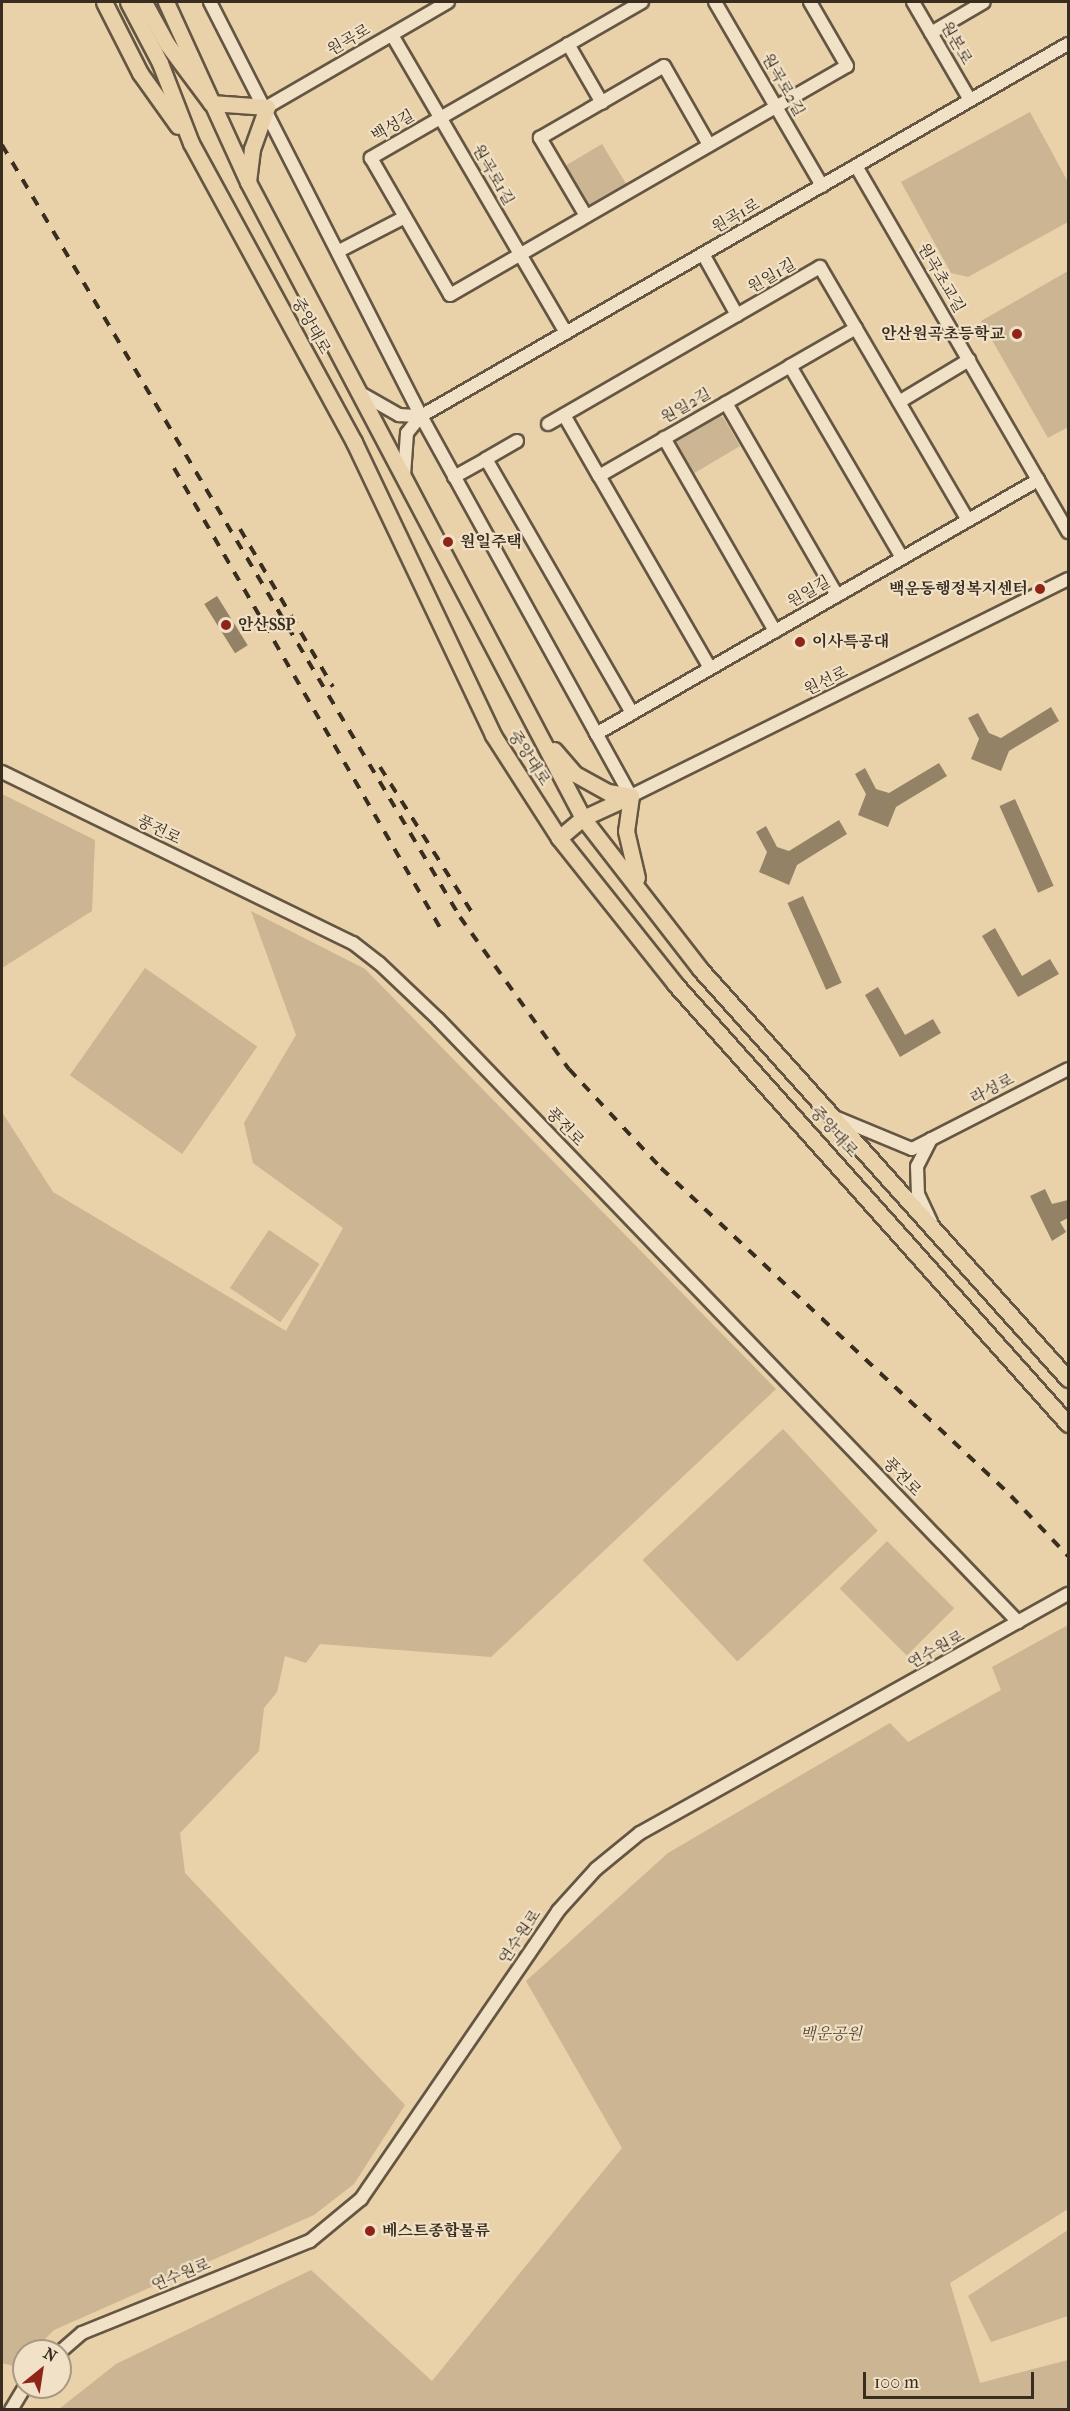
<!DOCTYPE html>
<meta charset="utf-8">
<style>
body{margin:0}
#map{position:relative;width:1070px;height:2411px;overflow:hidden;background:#e9d1a9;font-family:"IM FELL French Canon","Noto Serif KR",serif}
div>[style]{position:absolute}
.green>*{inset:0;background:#cbb592;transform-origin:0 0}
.building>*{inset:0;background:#948267;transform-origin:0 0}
.roads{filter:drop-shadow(2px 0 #645642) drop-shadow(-2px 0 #645642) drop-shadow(0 2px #645642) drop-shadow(0 -2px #645642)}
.minor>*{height:12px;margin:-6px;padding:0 6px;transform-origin:6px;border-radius:6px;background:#f1e1c7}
.major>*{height:15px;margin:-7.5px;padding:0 7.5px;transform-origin:7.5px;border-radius:7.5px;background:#e9d1a9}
.rail>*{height:4px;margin-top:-2px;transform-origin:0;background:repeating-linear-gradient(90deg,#382d1f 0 10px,transparent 0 20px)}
.dots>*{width:16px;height:16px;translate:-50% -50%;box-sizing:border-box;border:3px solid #f1e1c7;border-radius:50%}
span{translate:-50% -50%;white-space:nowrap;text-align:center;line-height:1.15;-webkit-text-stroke:4.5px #f1e1c7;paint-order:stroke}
.street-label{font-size:16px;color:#382d1f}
.poi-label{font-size:16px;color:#382d1f;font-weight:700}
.right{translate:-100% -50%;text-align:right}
.left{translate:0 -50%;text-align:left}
.park-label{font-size:16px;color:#554836;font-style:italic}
.frame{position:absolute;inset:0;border:3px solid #382d1f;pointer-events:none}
.north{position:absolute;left:12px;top:2339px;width:60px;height:60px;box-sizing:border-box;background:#f1e1c7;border:2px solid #a79984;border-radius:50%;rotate:30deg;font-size:16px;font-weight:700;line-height:24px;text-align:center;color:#382d1f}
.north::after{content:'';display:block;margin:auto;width:21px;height:27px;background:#8f2418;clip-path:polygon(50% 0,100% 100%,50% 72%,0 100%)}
.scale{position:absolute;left:863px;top:2372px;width:171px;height:27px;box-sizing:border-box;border:3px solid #382d1f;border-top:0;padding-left:8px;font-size:18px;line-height:21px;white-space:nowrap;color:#382d1f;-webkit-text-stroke:4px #f1e1c7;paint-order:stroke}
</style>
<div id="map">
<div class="green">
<div style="clip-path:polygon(1030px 112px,1068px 182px,1068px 222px,968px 277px,951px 273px,901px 182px)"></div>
<div style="clip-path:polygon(602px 144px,628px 187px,594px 206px,588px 205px,565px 166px)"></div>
<div style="clip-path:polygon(1068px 271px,1068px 427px,1048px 438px,981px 321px)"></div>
<div style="clip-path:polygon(716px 415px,723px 417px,740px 446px,691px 475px,674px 446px,676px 439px)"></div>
<div style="clip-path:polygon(2px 794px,95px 840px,92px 911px,2px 968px)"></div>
<div style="clip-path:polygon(251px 911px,365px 969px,776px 1389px,491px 1657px,320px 1644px,306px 1663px,285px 1656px,277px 1692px,264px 1708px,259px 1751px,180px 1833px,185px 1873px,405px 2105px,354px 2184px,314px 2215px,54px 2330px,33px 2351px,24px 2351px,17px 2367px,2px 2363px,2px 1112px,53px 1192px,286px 1331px,343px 1228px,253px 1163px,244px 1123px,296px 1035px)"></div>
<div style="left:145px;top:968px;width:137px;height:131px;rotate:35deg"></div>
<div style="left:269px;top:1230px;width:61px;height:70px;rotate:34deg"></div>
<div style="left:783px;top:1429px;width:139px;height:192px;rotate:47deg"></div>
<div style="left:887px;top:1541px;width:95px;height:67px;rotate:45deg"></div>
<div style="clip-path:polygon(1068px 1625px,1068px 2209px,950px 2283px,980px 2383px,1068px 2360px,1068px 2409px,59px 2409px,116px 2364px,311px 2270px,432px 2381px,622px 2148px,526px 1981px,668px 1853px,890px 1723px,908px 1742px,1001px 1690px,992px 1667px)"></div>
<div style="clip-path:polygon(1068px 2230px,1068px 2316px,991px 2342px,968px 2296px)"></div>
</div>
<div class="building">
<div style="left:217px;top:596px;width:58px;height:15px;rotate:58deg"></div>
<div style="clip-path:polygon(1051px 707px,1059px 721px,1009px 751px,1001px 771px,971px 759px,979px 739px,968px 718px,978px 713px,989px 733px,1001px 738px)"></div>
<div style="clip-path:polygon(939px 763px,947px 776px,896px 807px,888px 827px,858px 815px,866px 794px,855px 774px,865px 768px,876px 789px,889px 793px)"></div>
<div style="left:1015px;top:799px;width:95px;height:17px;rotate:66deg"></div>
<div style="clip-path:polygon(839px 820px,847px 834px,797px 865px,789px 885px,759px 872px,767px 852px,756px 832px,766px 826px,777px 847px,789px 851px)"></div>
<div style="left:803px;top:896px;width:95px;height:17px;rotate:66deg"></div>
<div style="clip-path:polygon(995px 928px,1022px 976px,1050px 959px,1059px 974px,1018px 997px,982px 936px)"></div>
<div style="clip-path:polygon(878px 987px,905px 1035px,933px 1019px,941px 1033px,900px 1057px,865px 995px)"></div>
<div style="clip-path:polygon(1045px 1189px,1052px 1204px,1068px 1200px,1068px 1218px,1060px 1222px,1066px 1232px,1052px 1241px,1030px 1196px)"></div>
</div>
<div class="roads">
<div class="minor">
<div style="left:210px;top:2px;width:465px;rotate:63deg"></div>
<div style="left:421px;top:416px;width:434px;rotate:61.1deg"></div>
<div style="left:631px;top:796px;width:488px;rotate:-26.4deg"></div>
<div style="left:642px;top:2px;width:313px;rotate:150.1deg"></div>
<div style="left:371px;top:158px;width:158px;rotate:60deg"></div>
<div style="left:450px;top:295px;width:458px;rotate:-30deg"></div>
<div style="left:847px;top:66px;width:74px;rotate:-120deg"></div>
<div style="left:715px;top:2px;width:213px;rotate:59.8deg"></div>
<div style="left:913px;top:2px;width:113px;rotate:59.8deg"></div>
<div style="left:931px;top:33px;width:61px;rotate:-30.3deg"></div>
<div style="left:392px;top:35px;width:345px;rotate:59.7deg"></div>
<div style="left:568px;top:44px;width:68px;rotate:60deg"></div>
<div style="left:267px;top:107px;width:209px;rotate:-30.1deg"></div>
<div style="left:856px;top:166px;width:423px;rotate:59.9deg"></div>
<div style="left:586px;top:216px;width:91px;rotate:-120.5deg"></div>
<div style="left:540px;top:138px;width:143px;rotate:-30.1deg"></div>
<div style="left:664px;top:66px;width:91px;rotate:60.3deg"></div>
<div style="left:339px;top:251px;width:74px;rotate:-27.3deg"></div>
<div style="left:703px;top:254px;width:70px;rotate:60.9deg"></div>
<div style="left:790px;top:366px;width:76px;rotate:-29.9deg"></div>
<div style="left:362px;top:394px;width:43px;rotate:29.6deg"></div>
<div style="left:399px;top:415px;width:22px;rotate:3deg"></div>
<div style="left:899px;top:402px;width:82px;rotate:-31deg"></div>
<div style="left:726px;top:403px;width:222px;rotate:60deg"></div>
<div style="left:564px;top:415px;width:70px;rotate:60.2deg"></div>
<div style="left:548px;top:424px;width:314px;rotate:-30deg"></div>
<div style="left:820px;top:267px;width:293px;rotate:59.7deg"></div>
<div style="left:664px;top:438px;width:223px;rotate:60.1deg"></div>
<div style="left:517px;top:441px;width:36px;rotate:150deg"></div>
<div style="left:486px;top:459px;width:293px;rotate:60.1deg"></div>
<div style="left:404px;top:475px;width:42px;rotate:-85.9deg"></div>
<div style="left:407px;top:433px;width:22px;rotate:-51deg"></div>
<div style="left:421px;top:416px;width:746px;rotate:-29.9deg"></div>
<div style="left:454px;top:477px;width:37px;rotate:-29deg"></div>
<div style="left:710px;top:668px;width:222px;rotate:-120deg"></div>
<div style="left:599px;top:476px;width:220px;rotate:-29.9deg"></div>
<div style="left:790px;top:366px;width:222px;rotate:59.7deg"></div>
<div style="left:596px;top:734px;width:510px;rotate:-29.88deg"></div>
<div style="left:2px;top:772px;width:390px;rotate:26deg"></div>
<div style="left:353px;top:943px;width:33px;rotate:38deg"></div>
<div style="left:379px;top:963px;width:81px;rotate:43.5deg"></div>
<div style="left:438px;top:1019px;width:837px;rotate:46.11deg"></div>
<div style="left:837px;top:1118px;width:81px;rotate:22.5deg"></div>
<div style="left:912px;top:1149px;width:175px;rotate:-27.1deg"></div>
<div style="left:931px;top:1139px;width:30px;rotate:117deg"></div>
<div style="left:917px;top:1166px;width:28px;rotate:88deg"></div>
<div style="left:918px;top:1194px;width:31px;rotate:65deg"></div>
<div style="left:60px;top:2352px;width:29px;rotate:-41deg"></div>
<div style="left:82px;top:2333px;width:246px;rotate:-22deg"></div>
<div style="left:310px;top:2241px;width:66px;rotate:-39.5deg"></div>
<div style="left:361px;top:2199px;width:349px;rotate:-55.6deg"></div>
<div style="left:558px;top:1911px;width:57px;rotate:-47.9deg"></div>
<div style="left:596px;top:1869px;width:57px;rotate:-39.3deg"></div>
<div style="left:640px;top:1833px;width:490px;rotate:-29.2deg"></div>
<div style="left:11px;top:2410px;width:27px;rotate:-59deg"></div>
</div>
<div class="major">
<div style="left:104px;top:2px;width:80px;rotate:63.1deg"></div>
<div style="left:140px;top:73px;width:65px;rotate:54.4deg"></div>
<div style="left:128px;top:2px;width:69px;rotate:62.3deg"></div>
<div style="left:160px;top:63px;width:86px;rotate:68.8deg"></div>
<div style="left:191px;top:143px;width:341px;rotate:61.4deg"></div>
<div style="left:354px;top:442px;width:324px;rotate:64.6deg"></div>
<div style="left:493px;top:735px;width:122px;rotate:57.3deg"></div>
<div style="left:559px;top:838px;width:186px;rotate:51.5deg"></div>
<div style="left:675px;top:984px;width:590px;rotate:48.23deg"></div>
<div style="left:144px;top:2px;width:48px;rotate:61.3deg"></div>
<div style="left:167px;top:44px;width:74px;rotate:53.3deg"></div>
<div style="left:211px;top:103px;width:56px;rotate:4.1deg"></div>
<div style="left:267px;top:107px;width:45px;rotate:109.7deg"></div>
<div style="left:252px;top:149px;width:33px;rotate:97deg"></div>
<div style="left:166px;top:2px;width:198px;rotate:65.5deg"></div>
<div style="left:248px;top:182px;width:719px;rotate:62.22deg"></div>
<div style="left:583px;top:818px;width:191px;rotate:52.2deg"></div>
<div style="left:700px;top:969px;width:551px;rotate:48.09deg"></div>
<div style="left:554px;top:750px;width:32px;rotate:49deg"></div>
<div style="left:575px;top:774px;width:38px;rotate:29deg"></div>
<div style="left:608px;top:792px;width:23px;rotate:10deg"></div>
<div style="left:631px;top:796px;width:35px;rotate:98deg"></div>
<div style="left:626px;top:831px;width:48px;rotate:76.8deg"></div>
<div style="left:559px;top:838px;width:31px;rotate:-40deg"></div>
<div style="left:583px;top:818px;width:53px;rotate:-24.6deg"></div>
</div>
</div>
<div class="rail">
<div style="left:2px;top:145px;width:898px;rotate:59.32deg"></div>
<div style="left:460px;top:917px;width:187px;rotate:54.4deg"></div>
<div style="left:569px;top:1069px;width:135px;rotate:47.1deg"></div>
<div style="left:661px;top:1168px;width:480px;rotate:43.1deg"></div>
<div style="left:1011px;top:1496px;width:83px;rotate:46.5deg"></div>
<div style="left:174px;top:468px;width:535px;rotate:59.94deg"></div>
<div style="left:240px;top:529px;width:183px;rotate:59.5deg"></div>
<div style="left:380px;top:767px;width:174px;rotate:57.7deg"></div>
</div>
<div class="dots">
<div style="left:1017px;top:334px;background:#8f2418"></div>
<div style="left:448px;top:542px;background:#8f2418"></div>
<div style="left:1040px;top:589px;background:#8f2418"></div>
<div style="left:226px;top:625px;background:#8f2418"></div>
<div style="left:800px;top:642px;background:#8f2418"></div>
<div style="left:370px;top:2231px;background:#8f2418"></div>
</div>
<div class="street-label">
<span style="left:349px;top:40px;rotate:-30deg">원곡로</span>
<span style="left:956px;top:43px;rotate:60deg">원본로</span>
<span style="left:783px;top:85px;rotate:60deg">원곡로2길</span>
<span style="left:393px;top:126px;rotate:-30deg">백성길</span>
<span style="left:493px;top:175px;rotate:60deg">원곡로1길</span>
<span style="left:736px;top:216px;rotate:-30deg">원곡1로</span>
<span style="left:772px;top:276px;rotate:-30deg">원일1길</span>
<span style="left:941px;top:278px;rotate:60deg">원곡초교길</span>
<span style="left:311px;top:326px;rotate:61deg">중앙대로</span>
<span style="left:686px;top:406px;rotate:-30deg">원일2길</span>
<span style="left:809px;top:592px;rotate:-30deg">원일길</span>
<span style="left:826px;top:681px;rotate:-26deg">원선로</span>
<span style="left:529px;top:758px;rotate:57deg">중앙대로</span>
<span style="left:159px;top:830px;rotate:26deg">풍전로</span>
<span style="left:992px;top:1089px;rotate:-27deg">라성로</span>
<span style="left:565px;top:1127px;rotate:46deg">풍전로</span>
<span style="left:834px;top:1132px;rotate:48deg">중앙대로</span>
<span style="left:902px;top:1477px;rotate:46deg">풍전로</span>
<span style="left:936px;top:1650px;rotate:-29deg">연수원로</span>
<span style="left:520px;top:1937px;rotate:-56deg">연수원로</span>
<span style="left:181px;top:2275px;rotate:-22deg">연수원로</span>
</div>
<div class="poi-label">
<span class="right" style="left:1005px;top:334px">안산원곡초등학교</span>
<span class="left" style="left:460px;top:542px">원일주택</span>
<span class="right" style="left:1028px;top:589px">백운동행정복지센터</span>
<span class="left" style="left:238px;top:625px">안산SSP</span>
<span class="left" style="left:812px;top:642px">이사특공대</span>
<span class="left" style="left:382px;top:2231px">베스트종합물류</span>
</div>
<div class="park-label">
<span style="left:831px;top:2034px">백운공원</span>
</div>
<div class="frame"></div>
<div class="north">N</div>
<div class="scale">100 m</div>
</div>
